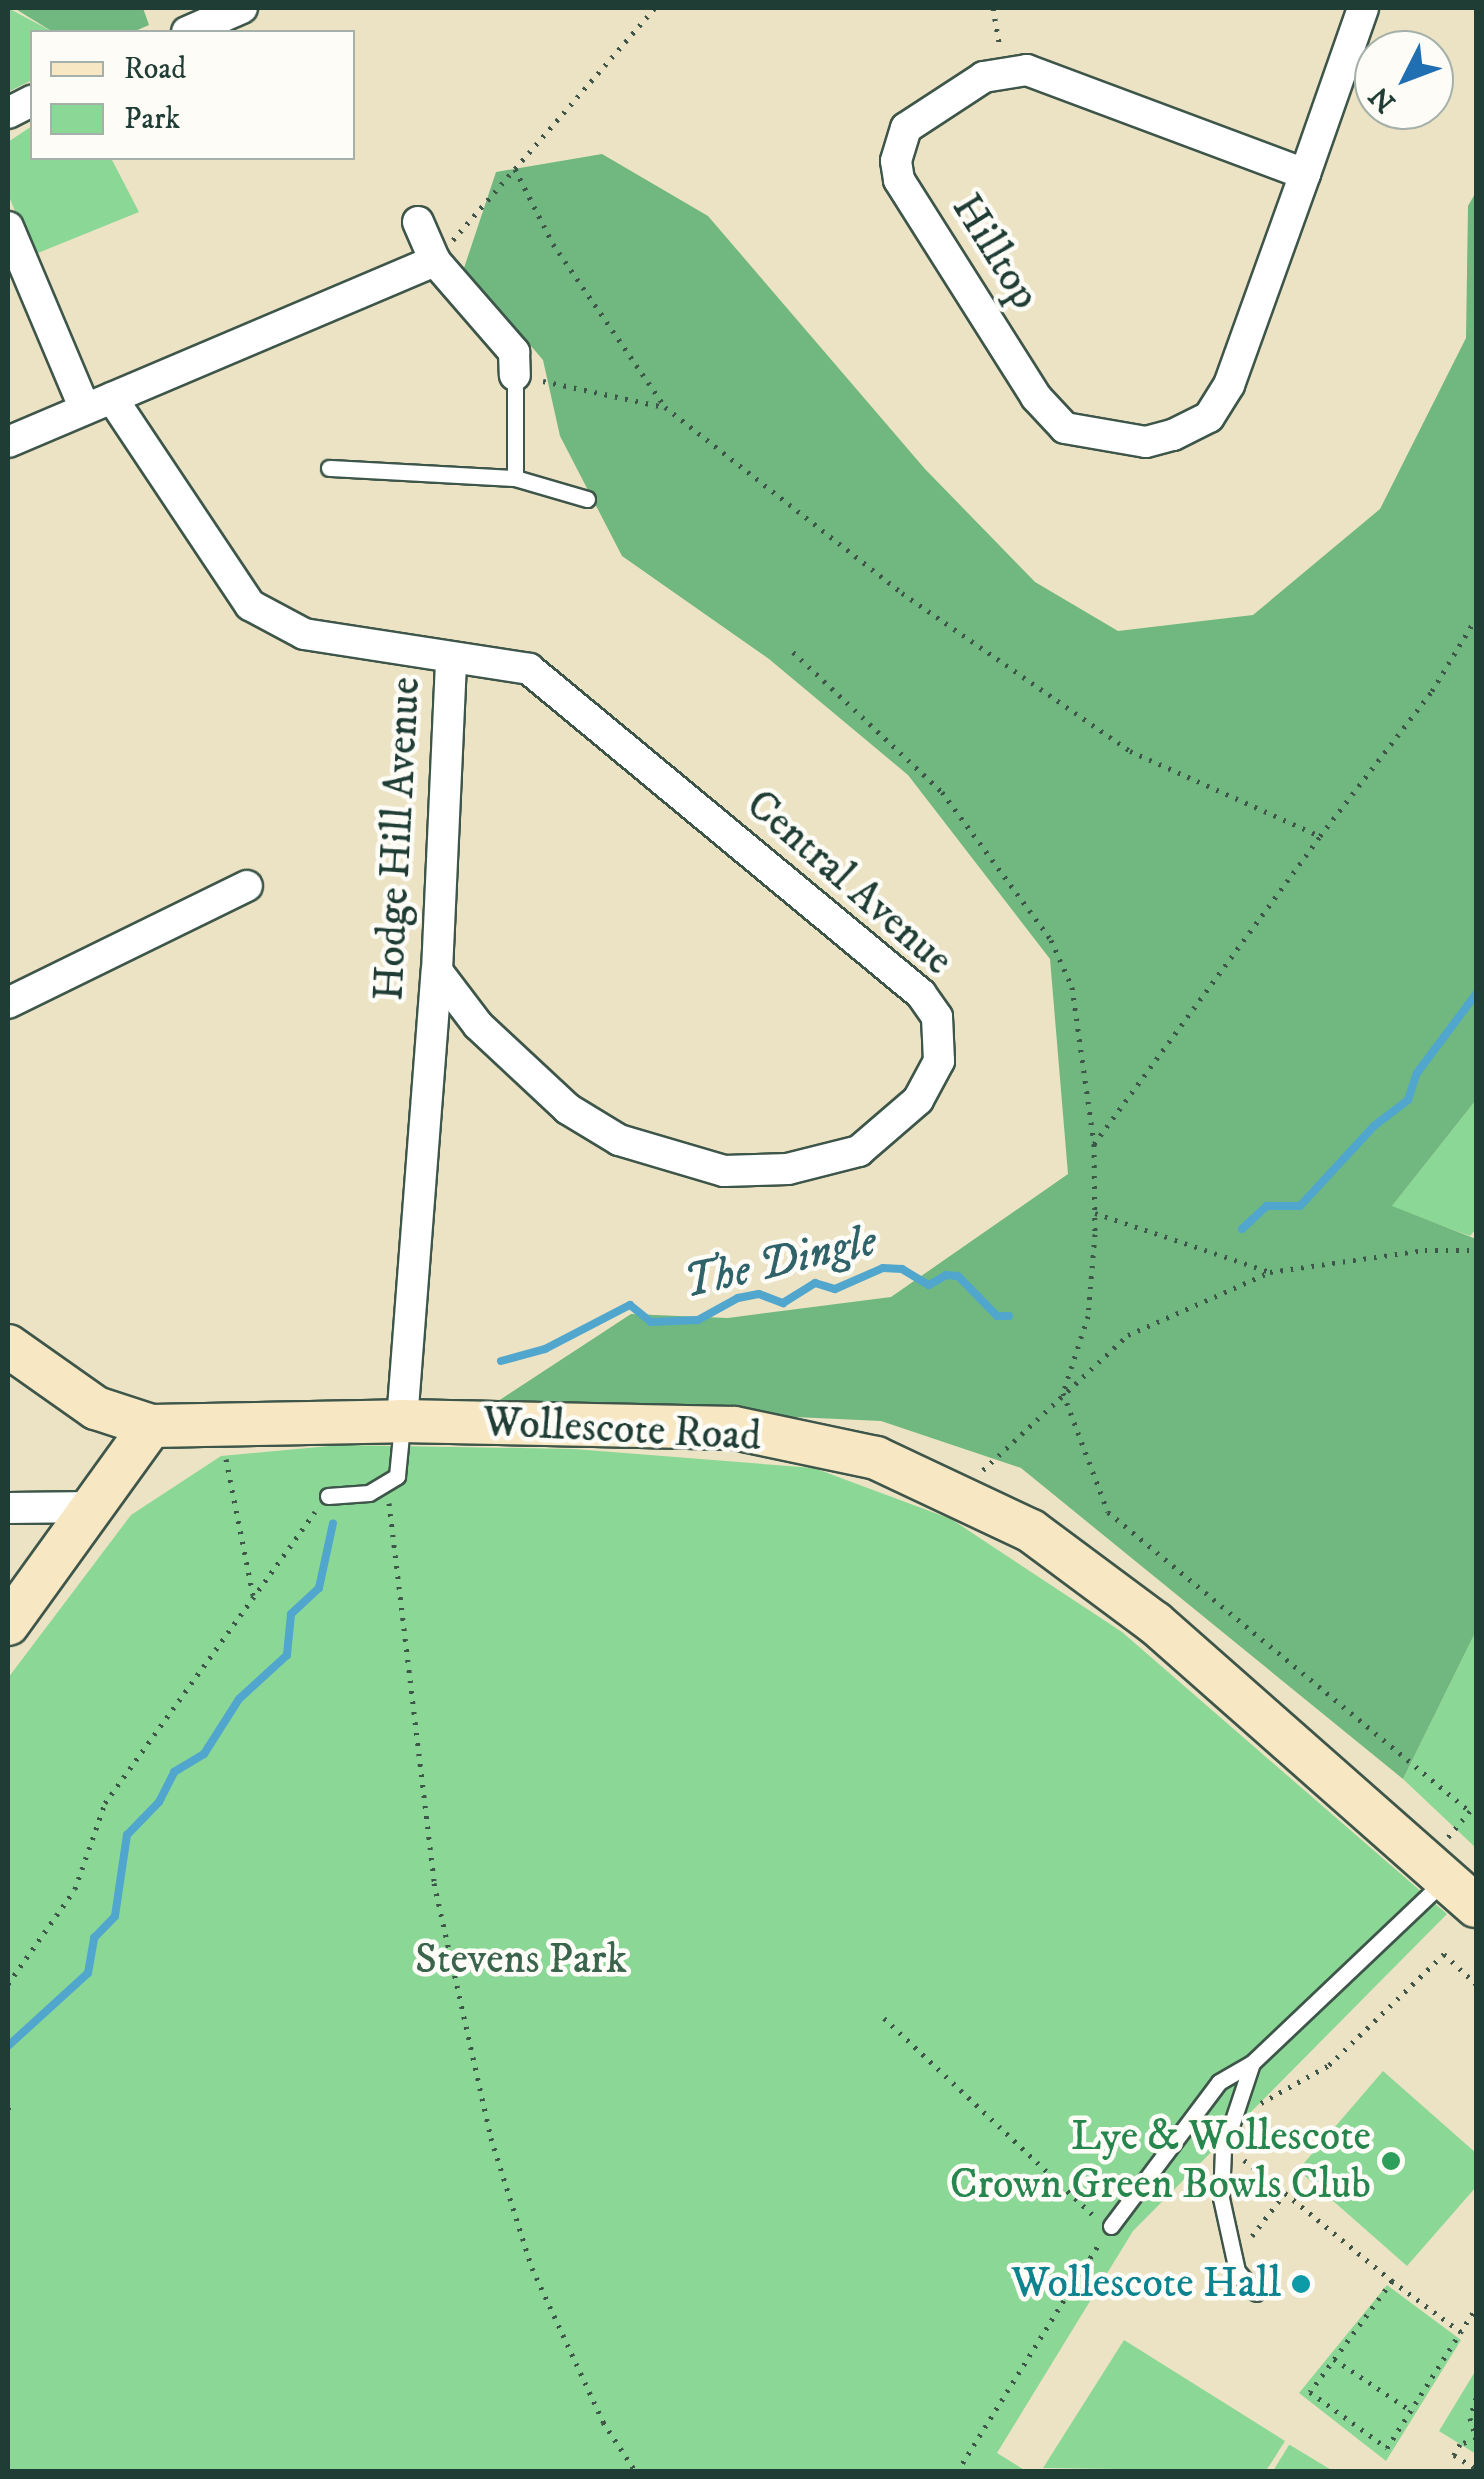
<!DOCTYPE html>
<style>
body{margin:0}
#map{position:relative;width:1484px;height:2479px;overflow:hidden;background:#ece3c4;font-family:"IM FELL DW Pica",serif}
div>[style]{position:absolute}
.green>*{inset:0;background:#8bd896}
.forest>*{inset:0;background:#70b87f}
.stream>*{height:8px;margin:-4px;padding:0 4px;transform-origin:4px;border-radius:4px;background:#51a6cd}
.path>*{height:5px;margin-top:-2.5px;transform-origin:0;background:repeating-linear-gradient(90deg,#3e564a 0 2.5px,transparent 0 10.5px)}
.roads{filter:drop-shadow(2px 0 #3e564a) drop-shadow(-2px 0 #3e564a) drop-shadow(0 2px #3e564a) drop-shadow(0 -2px #3e564a)}
.lane>*{height:15px;margin:-7.5px;padding:0 7.5px;transform-origin:7.5px;border-radius:7.5px;background:#fff}
.street>*{height:30px;margin:-15px;padding:0 15px;transform-origin:15px;border-radius:15px;background:#fff}
.secondary>*{height:42px;margin:-21px;padding:0 21px;transform-origin:21px;border-radius:21px;background:#f8e7c3}
.dots>*{width:28px;height:28px;translate:-50% -50%;box-sizing:border-box;border:5px solid #fdfcf7;border-radius:50%}
span{translate:-50% -50%;white-space:nowrap;text-align:center;line-height:1.15;-webkit-text-stroke:9px #fdfcf7;paint-order:stroke}
.street-label{font-size:42px;color:#1f3d34}
.park-label{font-size:42px;color:#3a644c}
.leisure-label{font-size:42px;color:#27864d}
.right{translate:-100% -50%;text-align:right}
.culture-label{font-size:42px;color:#0d838f}
.water-label{font-size:45px;color:#30626a;font-style:italic}
.frame{position:absolute;inset:0;border:10px solid #1f3d34;pointer-events:none}
.legend{position:absolute;left:30px;top:30px;width:325px;height:130px;box-sizing:border-box;background:#fdfcf7;border:2px solid #a4b0a9;margin:0;padding:12px 18px;list-style:none;font-size:30px;color:#1f3d34}
.legend li{display:flex;align-items:center;gap:20px;height:50px}
.legend b{width:50px;border:2px solid #a4b0a9}
.north{position:absolute;left:1354px;top:30px;width:100px;height:100px;box-sizing:border-box;background:#fdfcf7;border:2px solid #a4b0a9;border-radius:50%;rotate:228deg;font-size:28px;font-weight:700;line-height:40px;text-align:center;color:#1f3d34}
.north::after{content:'';display:block;margin:auto;width:35px;height:45px;background:#1f6fb2;clip-path:polygon(50% 0,100% 100%,50% 72%,0 100%)}
</style>
<div id="map">
<div class="green">
<div style="clip-path:polygon(8px 8px,53px 32px,32px 32px,32px 80px,8px 92px)"></div>
<div style="clip-path:polygon(32px 126px,32px 158px,111px 158px,139px 212px,33px 255px,8px 194px,8px 142px)"></div>
<div style="clip-path:polygon(1476px 1100px,1476px 1229px,1470px 1236px,1391px 1207px)"></div>
<div style="clip-path:polygon(340px 1445px,574px 1449px,814px 1468px,951px 1519px,1122px 1632px,1447px 1914px,1133px 2231px,997px 2453px,1026px 2471px,8px 2471px,8px 1678px,131px 1515px,221px 1456px)"></div>
<div style="clip-path:polygon(1476px 1631px,1476px 1848px,1403px 1779px)"></div>
<div style="clip-path:polygon(1383px 2071px,1476px 2153px,1476px 2187px,1407px 2266px,1298px 2170px)"></div>
<div style="clip-path:polygon(1387px 2285px,1461px 2340px,1386px 2461px,1299px 2393px)"></div>
<div style="clip-path:polygon(1124px 2340px,1285px 2441px,1266px 2471px,1043px 2468px)"></div>
<div style="clip-path:polygon(1476px 2370px,1476px 2454px,1439px 2431px)"></div>
<div style="clip-path:polygon(1289px 2445px,1290px 2445px,1333px 2471px,1273px 2471px)"></div>
</div>
<div class="forest">
<div style="clip-path:polygon(14px 8px,143px 8px,149px 25px,133px 32px,53px 32px)"></div>
<div style="clip-path:polygon(602px 154px,708px 216px,925px 469px,1035px 582px,1118px 631px,1253px 615px,1380px 509px,1466px 338px,1468px 206px,1476px 192px,1476px 1100px,1392px 1206px,1476px 1239px,1476px 1631px,1403px 1779px,1021px 1468px,881px 1421px,495px 1403px,631px 1314px,728px 1318px,891px 1297px,1068px 1174px,1050px 959px,908px 775px,769px 659px,622px 556px,560px 436px,543px 360px,464px 268px,496px 172px)"></div>
</div>
<div class="stream">
<div style="left:1242px;top:1229px;width:34px;rotate:-43deg"></div>
<div style="left:1267px;top:1206px;width:33px"></div>
<div style="left:1300px;top:1206px;width:109px;rotate:-47.2deg"></div>
<div style="left:1374px;top:1126px;width:43px;rotate:-37.4deg"></div>
<div style="left:1408px;top:1100px;width:28px;rotate:-72deg"></div>
<div style="left:1417px;top:1073px;width:99px;rotate:-53.2deg"></div>
<div style="left:501px;top:1361px;width:46px;rotate:-15.3deg"></div>
<div style="left:545px;top:1349px;width:96px;rotate:-27.4deg"></div>
<div style="left:630px;top:1305px;width:27px;rotate:39deg"></div>
<div style="left:651px;top:1322px;width:47px;rotate:-2.4deg"></div>
<div style="left:698px;top:1320px;width:46px;rotate:-28.8deg"></div>
<div style="left:738px;top:1298px;width:21px;rotate:-11deg"></div>
<div style="left:759px;top:1294px;width:26px;rotate:21deg"></div>
<div style="left:783px;top:1303px;width:38px;rotate:-32deg"></div>
<div style="left:815px;top:1283px;width:21px;rotate:17deg"></div>
<div style="left:835px;top:1289px;width:52px;rotate:-23.6deg"></div>
<div style="left:883px;top:1268px;width:19px;rotate:3deg"></div>
<div style="left:902px;top:1269px;width:31px;rotate:31deg"></div>
<div style="left:929px;top:1285px;width:20px;rotate:-30deg"></div>
<div style="left:946px;top:1275px;width:12px;rotate:5deg"></div>
<div style="left:958px;top:1276px;width:56px;rotate:45.7deg"></div>
<div style="left:997px;top:1316px;width:12px"></div>
<div style="left:8px;top:2046px;width:108px;rotate:-42.4deg"></div>
<div style="left:88px;top:1973px;width:36px;rotate:-80deg"></div>
<div style="left:94px;top:1938px;width:30px;rotate:-46deg"></div>
<div style="left:115px;top:1916px;width:82px;rotate:-81.6deg"></div>
<div style="left:127px;top:1835px;width:46px;rotate:-45.9deg"></div>
<div style="left:159px;top:1802px;width:34px;rotate:-63deg"></div>
<div style="left:174px;top:1772px;width:35px;rotate:-31deg"></div>
<div style="left:204px;top:1754px;width:65px;rotate:-57.5deg"></div>
<div style="left:239px;top:1699px;width:65px;rotate:-42.5deg"></div>
<div style="left:287px;top:1655px;width:41px;rotate:-84.4deg"></div>
<div style="left:291px;top:1614px;width:38px;rotate:-43deg"></div>
<div style="left:319px;top:1588px;width:66px;rotate:-77.8deg"></div>
</div>
<div class="path">
<div style="left:993px;top:8px;width:41px;rotate:80.1deg"></div>
<div style="left:515px;top:169px;width:84px;rotate:63.1deg"></div>
<div style="left:553px;top:244px;width:198px;rotate:55.5deg"></div>
<div style="left:665px;top:407px;width:301px;rotate:38.1deg"></div>
<div style="left:902px;top:593px;width:277px;rotate:34.7deg"></div>
<div style="left:1130px;top:751px;width:208px;rotate:24.1deg"></div>
<div style="left:1320px;top:836px;width:183px;rotate:-52.3deg"></div>
<div style="left:1432px;top:691px;width:85px;rotate:-58.9deg"></div>
<div style="left:453px;top:240px;width:308px;rotate:-49deg"></div>
<div style="left:543px;top:381px;width:124px;rotate:12.1deg"></div>
<div style="left:793px;top:652px;width:204px;rotate:43.2deg"></div>
<div style="left:942px;top:792px;width:184px;rotate:53.6deg"></div>
<div style="left:1051px;top:940px;width:51px;rotate:65.9deg"></div>
<div style="left:1072px;top:987px;width:159px;rotate:82deg"></div>
<div style="left:1094px;top:1144px;width:90px;rotate:89.4deg"></div>
<div style="left:1095px;top:1234px;width:82px;rotate:94.9deg"></div>
<div style="left:1088px;top:1316px;width:81px;rotate:108deg"></div>
<div style="left:1063px;top:1393px;width:127px;rotate:69.3deg"></div>
<div style="left:1108px;top:1512px;width:470px;rotate:39.6deg"></div>
<div style="left:1470px;top:1811px;width:34px;rotate:130deg"></div>
<div style="left:1094px;top:1144px;width:382px;rotate:-53.7deg"></div>
<div style="left:1095px;top:1213px;width:182px;rotate:18.6deg"></div>
<div style="left:226px;top:1459px;width:139px;rotate:78.8deg"></div>
<div style="left:983px;top:1470px;width:198px;rotate:-43deg"></div>
<div style="left:1128px;top:1335px;width:155px;rotate:-23.9deg"></div>
<div style="left:1270px;top:1272px;width:157px;rotate:-8.1deg"></div>
<div style="left:1425px;top:1250px;width:51px"></div>
<div style="left:389px;top:1503px;width:383px;rotate:83.2deg"></div>
<div style="left:434px;top:1883px;width:261px;rotate:77.4deg"></div>
<div style="left:491px;top:2138px;width:136px;rotate:72.5deg"></div>
<div style="left:532px;top:2268px;width:170px;rotate:65.2deg"></div>
<div style="left:603px;top:2422px;width:60px;rotate:56.6deg"></div>
<div style="left:8px;top:1984px;width:116px;rotate:-54.8deg"></div>
<div style="left:75px;top:1889px;width:91px;rotate:-70.8deg"></div>
<div style="left:105px;top:1803px;width:359px;rotate:-54.2deg"></div>
<div style="left:884px;top:2018px;width:287px;rotate:43.3deg"></div>
<div style="left:1261px;top:2103px;width:78px;rotate:-29.2deg"></div>
<div style="left:1329px;top:2065px;width:160px;rotate:-44deg"></div>
<div style="left:1444px;top:1954px;width:44px;rotate:43.2deg"></div>
<div style="left:8px;top:2109px;width:4px;rotate:27deg"></div>
<div style="left:1244px;top:2160px;width:53px;rotate:38.8deg"></div>
<div style="left:1252px;top:2236px;width:54px;rotate:-52.5deg"></div>
<div style="left:1285px;top:2193px;width:139px;rotate:39.4deg"></div>
<div style="left:1461px;top:2332px;width:86px;rotate:-143.5deg"></div>
<div style="left:1392px;top:2281px;width:138px;rotate:126.5deg"></div>
<div style="left:1310px;top:2392px;width:95px;rotate:36deg"></div>
<div style="left:1387px;top:2448px;width:166px;rotate:-57.6deg"></div>
<div style="left:1334px;top:2359px;width:95px;rotate:33.9deg"></div>
<div style="left:1476px;top:2398px;width:21px;rotate:107deg"></div>
<div style="left:1470px;top:2418px;width:21px;rotate:73deg"></div>
<div style="left:1476px;top:2439px;width:17px;rotate:163deg"></div>
<div style="left:1460px;top:2444px;width:13px;rotate:119deg"></div>
<div style="left:1454px;top:2455px;width:26px;rotate:32deg"></div>
<div style="left:957px;top:2472px;width:272px;rotate:-58.1deg"></div>
</div>
<div class="roads">
<div class="lane">
<div style="left:515px;top:375px;width:103px;rotate:90deg"></div>
<div style="left:515px;top:478px;width:75px;rotate:16.3deg"></div>
<div style="left:329px;top:468px;width:186px;rotate:3.1deg"></div>
<div style="left:328px;top:1496px;width:41px;rotate:-4.2deg"></div>
<div style="left:369px;top:1493px;width:33px;rotate:-31deg"></div>
<div style="left:397px;top:1476px;width:51px;rotate:-84.4deg"></div>
<div style="left:1252px;top:2063px;width:92px;rotate:108.4deg"></div>
<div style="left:1223px;top:2150px;width:48px;rotate:92.4deg"></div>
<div style="left:1221px;top:2198px;width:75px;rotate:77.6deg"></div>
<div style="left:1237px;top:2271px;width:29px;rotate:49deg"></div>
<div style="left:1111px;top:2226px;width:180px;rotate:-53.1deg"></div>
<div style="left:1219px;top:2082px;width:38px;rotate:-30deg"></div>
<div style="left:1252px;top:2063px;width:263px;rotate:-43.5deg"></div>
</div>
<div class="street">
<div style="left:187px;top:32px;width:60px;rotate:-23.6deg"></div>
<div style="left:8px;top:113px;width:27px;rotate:-27deg"></div>
<div style="left:1305px;top:174px;width:297px;rotate:-159.5deg"></div>
<div style="left:1027px;top:70px;width:44px;rotate:170.8deg"></div>
<div style="left:984px;top:77px;width:93px;rotate:146.8deg"></div>
<div style="left:906px;top:128px;width:34px;rotate:107deg"></div>
<div style="left:896px;top:161px;width:19px;rotate:81deg"></div>
<div style="left:899px;top:180px;width:257px;rotate:57.7deg"></div>
<div style="left:1036px;top:397px;width:42px;rotate:46.9deg"></div>
<div style="left:1065px;top:428px;width:82px;rotate:9.8deg"></div>
<div style="left:1146px;top:442px;width:28px;rotate:-15deg"></div>
<div style="left:1173px;top:435px;width:40px;rotate:-26.6deg"></div>
<div style="left:1209px;top:417px;width:38px;rotate:-58deg"></div>
<div style="left:1229px;top:385px;width:224px;rotate:-70.2deg"></div>
<div style="left:1305px;top:174px;width:176px;rotate:-70.7deg"></div>
<div style="left:418px;top:222px;width:43px;rotate:66.4deg"></div>
<div style="left:435px;top:261px;width:121px;rotate:49deg"></div>
<div style="left:514px;top:352px;width:23px;rotate:88deg"></div>
<div style="left:8px;top:227px;width:195px;rotate:67.1deg"></div>
<div style="left:112px;top:398px;width:249px;rotate:56.3deg"></div>
<div style="left:250px;top:605px;width:61px;rotate:28.2deg"></div>
<div style="left:304px;top:634px;width:228px;rotate:8.8deg"></div>
<div style="left:529px;top:669px;width:509px;rotate:39.66deg"></div>
<div style="left:921px;top:994px;width:28px;rotate:55deg"></div>
<div style="left:937px;top:1017px;width:44px;rotate:87.4deg"></div>
<div style="left:939px;top:1061px;width:44px;rotate:118.3deg"></div>
<div style="left:918px;top:1100px;width:78px;rotate:139.2deg"></div>
<div style="left:859px;top:1151px;width:73px;rotate:165.8deg"></div>
<div style="left:788px;top:1169px;width:64px;rotate:178.2deg"></div>
<div style="left:724px;top:1171px;width:109px;rotate:-163.6deg"></div>
<div style="left:619px;top:1140px;width:60px;rotate:-148.7deg"></div>
<div style="left:568px;top:1109px;width:123px;rotate:-137deg"></div>
<div style="left:478px;top:1025px;width:68px;rotate:-127.2deg"></div>
<div style="left:8px;top:442px;width:464px;rotate:-23deg"></div>
<div style="left:8px;top:1003px;width:266px;rotate:-26.1deg"></div>
<div style="left:402px;top:1421px;width:451px;rotate:-85.6deg"></div>
<div style="left:437px;top:971px;width:312px;rotate:-87.4deg"></div>
<div style="left:8px;top:1508px;width:89px;rotate:-0.6deg"></div>
</div>
<div class="secondary">
<div style="left:8px;top:1346px;width:108px;rotate:35.2deg"></div>
<div style="left:96px;top:1408px;width:58px;rotate:18.1deg"></div>
<div style="left:151px;top:1426px;width:251px;rotate:-1.1deg"></div>
<div style="left:402px;top:1421px;width:332px;rotate:1.2deg"></div>
<div style="left:734px;top:1428px;width:145px;rotate:11.9deg"></div>
<div style="left:876px;top:1458px;width:171px;rotate:25.2deg"></div>
<div style="left:1031px;top:1531px;width:154px;rotate:36.6deg"></div>
<div style="left:1155px;top:1623px;width:428px;rotate:41.4deg"></div>
<div style="left:8px;top:1624px;width:244px;rotate:-54.2deg"></div>
</div>
</div>
<div class="dots">
<div style="left:1391px;top:2161px;background:#2e9e5b"></div>
<div style="left:1301px;top:2284px;background:#0f9aa8"></div>
</div>
<div class="street-label">
<span style="left:995px;top:252px;rotate:58deg">Hilltop</span>
<span style="left:398px;top:839px;rotate:-87deg">Hodge Hill Avenue</span>
<span style="left:849px;top:883px;rotate:41deg">Central Avenue</span>
<span style="left:622px;top:1430px;rotate:3deg">Wollescote Road</span>
</div>
<div class="park-label">
<span style="left:521px;top:1960px">Stevens Park</span>
</div>
<div class="leisure-label">
<span class="right" style="left:1371px;top:2161px">Lye &amp; Wollescote<br>Crown Green Bowls Club</span>
</div>
<div class="culture-label">
<span class="right" style="left:1281px;top:2284px">Wollescote Hall</span>
</div>
<div class="water-label">
<span style="left:780px;top:1263px;rotate:-13deg">The Dingle</span>
</div>
<div class="frame"></div>
<ul class="legend">
<li><b style="height:12px;background:#f8e7c3"></b>Road</li>
<li><b style="height:28px;background:#8bd896"></b>Park</li>
</ul>
<div class="north">N</div>
</div>
